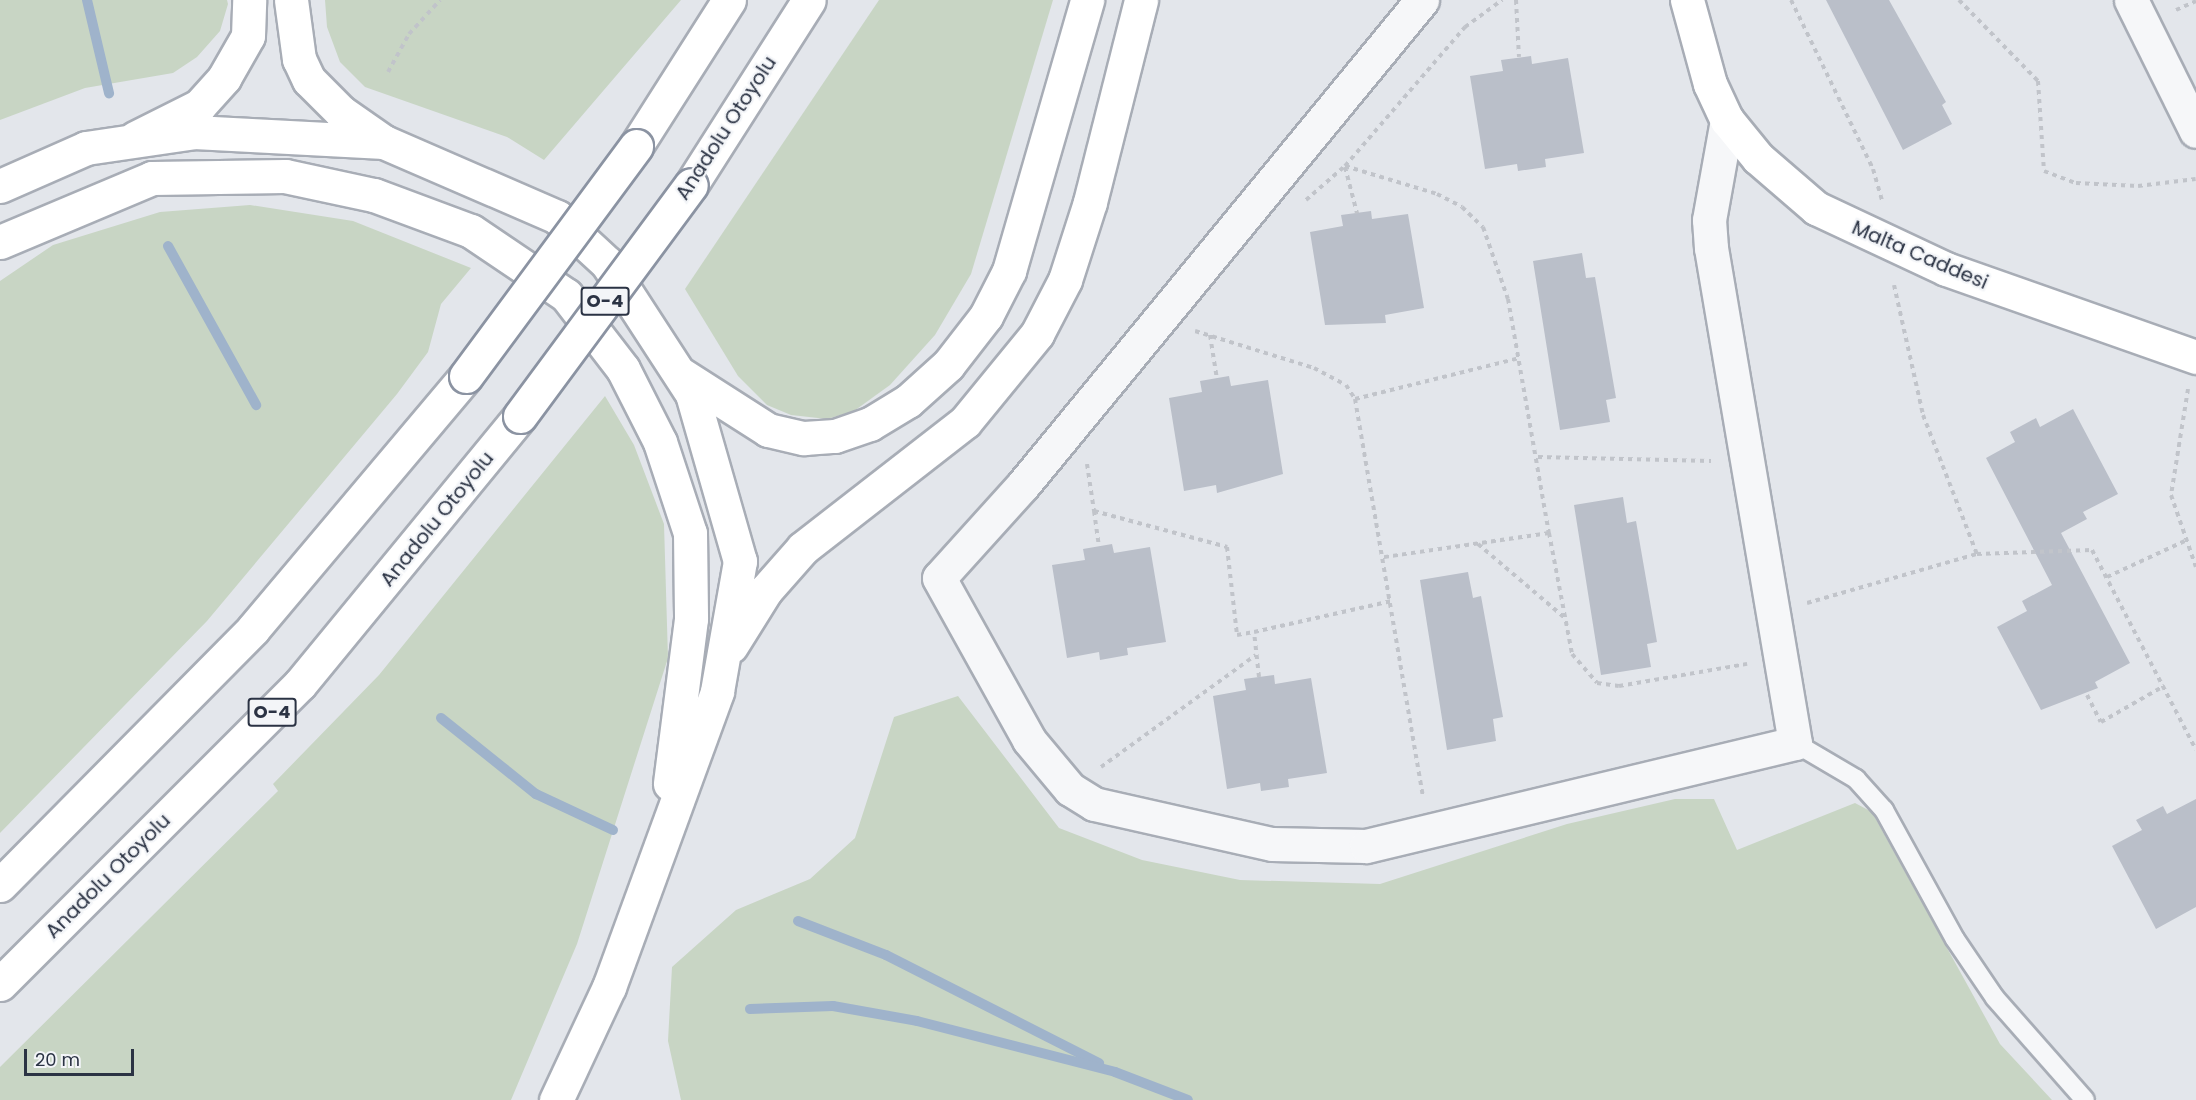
<!DOCTYPE html>
<style>
body{margin:0}
#map{position:relative;width:2196px;height:1100px;overflow:hidden;background:#e3e6eb;font-family:Poppins,sans-serif}
div>[style]{position:absolute}
.green>*{inset:0;background:#c8d5c4}
.stream>*{height:10px;margin:-5px;padding:0 5px;transform-origin:5px;border-radius:5px;background:#9fb3cb}
.building>*{inset:0;background:#babfc9}
.path>*{height:4px;margin-top:-2px;transform-origin:0;background:repeating-linear-gradient(90deg,#c1c4ca 0 4.5px,transparent 0 9px)}
.roads{filter:drop-shadow(2px 0 #a8adb6) drop-shadow(-2px 0 #a8adb6) drop-shadow(0 2px #a8adb6) drop-shadow(0 -2px #a8adb6)}
.service>*{height:18px;margin:-9px;padding:0 9px;transform-origin:9px;border-radius:9px;background:#f6f7f9}
.minor>*{height:33px;margin:-16.5px;padding:0 16.5px;transform-origin:16.5px;border-radius:16.5px;background:#f6f7f9}
.secondary>*{height:33px;margin:-16.5px;padding:0 16.5px;transform-origin:16.5px;border-radius:16.5px;background:#fff}
.primary>*{height:33px;margin:-16.5px;padding:0 16.5px;transform-origin:16.5px;border-radius:16.5px;background:#fff}
.motorway>*{height:33px;margin:-16.5px;padding:0 16.5px;transform-origin:16.5px;border-radius:16.5px;background:#fff}
.bridges{filter:drop-shadow(2px 0 #8b93a2) drop-shadow(-2px 0 #8b93a2) drop-shadow(0 2px #8b93a2) drop-shadow(0 -2px #8b93a2)}
.motorway-bridge>*{height:33px;margin:-16.5px;padding:0 16.5px;transform-origin:16.5px;border-radius:16.5px;background:#fff}
span{translate:-50% -50%;white-space:nowrap;text-align:center;line-height:1.15;-webkit-text-stroke:4.5px #f3f5f8;paint-order:stroke}
.shield-label span{padding:2px 4px;background:#f3f5f8;border:2px solid;border-radius:4px;-webkit-text-stroke-width:0}
.shield-label{font-size:18px;color:#2b3344;font-weight:700}
.street-label{font-size:20px;color:#2b3344}
.scale{position:absolute;left:24px;top:1049px;width:110px;height:27px;box-sizing:border-box;border:3px solid #2b3344;border-top:0;padding-left:8px;font-size:18px;line-height:21px;white-space:nowrap;color:#2b3344;-webkit-text-stroke:4px #f3f5f8;paint-order:stroke}
</style>
<div id="map">
<div class="green">
<div style="clip-path:polygon(0 0,227px 0,228px 4px,220px 31px,197px 57px,173px 73px,85px 88px,0 120px)"></div>
<div style="clip-path:polygon(325px 0,681px 0,544px 160px,507px 137px,365px 87px,340px 62px,327px 27px)"></div>
<div style="clip-path:polygon(879px 0,1053px 0,971px 274px,935px 335px,890px 385px,854px 411px,827px 419px,791px 415px,767px 405px,738px 376px,685px 289px)"></div>
<div style="clip-path:polygon(250px 205px,353px 221px,471px 268px,441px 304px,428px 352px,397px 394px,207px 621px,0 833px,0 281px,53px 245px,160px 212px)"></div>
<div style="clip-path:polygon(605px 396px,634px 445px,664px 524px,668px 658px,577px 944px,511px 1100px,0 1100px,0 1067px,278px 791px,273px 784px,379px 675px)"></div>
<div style="clip-path:polygon(958px 696px,1059px 828px,1142px 860px,1240px 880px,1380px 884px,1567px 824px,1675px 799px,1714px 799px,1737px 850px,1855px 803px,1872px 812px,2000px 1044px,2052px 1100px,681px 1100px,668px 1041px,672px 967px,736px 910px,810px 879px,855px 838px,894px 717px)"></div>
</div>
<div class="stream">
<div style="left:87px;top:0;width:96px;rotate:76.7deg"></div>
<div style="left:168px;top:246px;width:182px;rotate:61deg"></div>
<div style="left:441px;top:718px;width:122px;rotate:38.7deg"></div>
<div style="left:536px;top:794px;width:85px;rotate:25.1deg"></div>
<div style="left:798px;top:921px;width:94px;rotate:21.1deg"></div>
<div style="left:886px;top:955px;width:239px;rotate:26.9deg"></div>
<div style="left:750px;top:1009px;width:83px;rotate:-2.1deg"></div>
<div style="left:833px;top:1006px;width:85px;rotate:10.1deg"></div>
<div style="left:917px;top:1021px;width:204px;rotate:14.4deg"></div>
<div style="left:1115px;top:1072px;width:78px;rotate:21deg"></div>
</div>
<div class="building">
<div style="clip-path:polygon(1826px 0,1889px 0,1946px 102px,1942px 105px,1952px 124px,1903px 150px)"></div>
<div style="clip-path:polygon(1531px 56px,1532px 64px,1568px 58px,1584px 153px,1545px 159px,1546px 167px,1518px 171px,1517px 164px,1485px 169px,1470px 76px,1503px 71px,1501px 60px)"></div>
<div style="clip-path:polygon(1371px 211px,1372px 219px,1408px 214px,1424px 308px,1385px 315px,1386px 323px,1325px 325px,1310px 232px,1343px 226px,1341px 215px)"></div>
<div style="clip-path:polygon(1582px 253px,1586px 278px,1595px 277px,1616px 398px,1606px 400px,1610px 422px,1560px 430px,1533px 261px)"></div>
<div style="clip-path:polygon(1229px 376px,1231px 386px,1268px 380px,1283px 474px,1217px 493px,1216px 485px,1184px 491px,1169px 398px,1202px 392px,1200px 381px)"></div>
<div style="clip-path:polygon(2073px 409px,2118px 494px,2083px 512px,2087px 519px,2061px 533px,2130px 663px,2095px 682px,2098px 688px,2041px 710px,1997px 627px,2027px 611px,2022px 601px,2052px 585px,1986px 458px,2015px 442px,2010px 432px,2036px 418px,2040px 427px)"></div>
<div style="clip-path:polygon(1623px 497px,1627px 523px,1636px 521px,1657px 642px,1647px 644px,1651px 667px,1601px 675px,1574px 505px)"></div>
<div style="clip-path:polygon(1112px 544px,1114px 553px,1150px 547px,1166px 642px,1127px 648px,1128px 655px,1100px 660px,1099px 652px,1067px 658px,1052px 565px,1085px 560px,1083px 549px)"></div>
<div style="clip-path:polygon(1468px 572px,1473px 598px,1481px 596px,1503px 717px,1493px 719px,1496px 741px,1447px 750px,1420px 580px)"></div>
<div style="clip-path:polygon(1274px 675px,1275px 684px,1311px 678px,1327px 773px,1288px 779px,1289px 787px,1261px 791px,1260px 783px,1227px 789px,1213px 696px,1246px 690px,1244px 679px)"></div>
<div style="clip-path:polygon(2196px 799px,2196px 907px,2156px 929px,2112px 846px,2142px 830px,2136px 820px,2163px 806px,2167px 814px)"></div>
</div>
<div class="path">
<div style="left:1516px;top:0;width:57px;rotate:87deg"></div>
<div style="left:1791px;top:0;width:188px;rotate:64.1deg"></div>
<div style="left:1873px;top:169px;width:32px;rotate:74deg"></div>
<div style="left:1959px;top:0;width:113px;rotate:45.7deg"></div>
<div style="left:2038px;top:81px;width:90px;rotate:86.2deg"></div>
<div style="left:2044px;top:171px;width:34px;rotate:21deg"></div>
<div style="left:2076px;top:183px;width:62px;rotate:2.8deg"></div>
<div style="left:2138px;top:186px;width:58px;rotate:-6.9deg"></div>
<div style="left:2176px;top:10px;width:22px;rotate:-24deg"></div>
<div style="left:388px;top:72px;width:43px;rotate:-61.1deg"></div>
<div style="left:409px;top:34px;width:46px;rotate:-47.6deg"></div>
<div style="left:1345px;top:166px;width:96px;rotate:16.9deg"></div>
<div style="left:1437px;top:194px;width:28px;rotate:27deg"></div>
<div style="left:1462px;top:207px;width:29px;rotate:44deg"></div>
<div style="left:1483px;top:227px;width:76px;rotate:70.9deg"></div>
<div style="left:1508px;top:299px;width:238px;rotate:80.1deg"></div>
<div style="left:1549px;top:533px;width:167px;rotate:171.7deg"></div>
<div style="left:1345px;top:167px;width:48px;rotate:75.4deg"></div>
<div style="left:1306px;top:200px;width:52px;rotate:-41.1deg"></div>
<div style="left:1345px;top:166px;width:184px;rotate:-49.2deg"></div>
<div style="left:1465px;top:27px;width:46px;rotate:-36.1deg"></div>
<div style="left:1894px;top:285px;width:133px;rotate:77.4deg"></div>
<div style="left:1923px;top:415px;width:149px;rotate:68.8deg"></div>
<div style="left:1977px;top:554px;width:115px;rotate:-2deg"></div>
<div style="left:2092px;top:550px;width:225px;rotate:62.5deg"></div>
<div style="left:1195px;top:331px;width:125px;rotate:17.3deg"></div>
<div style="left:1314px;top:368px;width:36px;rotate:28deg"></div>
<div style="left:1346px;top:385px;width:17px;rotate:57deg"></div>
<div style="left:1355px;top:399px;width:402px;rotate:80.3deg"></div>
<div style="left:1210px;top:335px;width:45px;rotate:81deg"></div>
<div style="left:2188px;top:389px;width:107px;rotate:99.1deg"></div>
<div style="left:2171px;top:495px;width:76px;rotate:70.9deg"></div>
<div style="left:1355px;top:399px;width:170px;rotate:-14deg"></div>
<div style="left:1538px;top:457px;width:173px;rotate:1.3deg"></div>
<div style="left:1087px;top:464px;width:48px;rotate:81.5deg"></div>
<div style="left:1094px;top:511px;width:138px;rotate:15.1deg"></div>
<div style="left:1227px;top:547px;width:89px;rotate:83.5deg"></div>
<div style="left:1237px;top:635px;width:17px;rotate:-10deg"></div>
<div style="left:1094px;top:511px;width:35px;rotate:82deg"></div>
<div style="left:1549px;top:533px;width:123px;rotate:79.2deg"></div>
<div style="left:1572px;top:654px;width:38px;rotate:49deg"></div>
<div style="left:1597px;top:683px;width:22px;rotate:8deg"></div>
<div style="left:1619px;top:686px;width:130px;rotate:-9.8deg"></div>
<div style="left:1478px;top:544px;width:114px;rotate:40.4deg"></div>
<div style="left:2107px;top:577px;width:86px;rotate:-24.8deg"></div>
<div style="left:1807px;top:603px;width:177px;rotate:-16.1deg"></div>
<div style="left:1259px;top:677px;width:45px;rotate:-96.3deg"></div>
<div style="left:1254px;top:632px;width:141px;rotate:-12.7deg"></div>
<div style="left:2087px;top:695px;width:30px;rotate:63deg"></div>
<div style="left:2101px;top:722px;width:73px;rotate:-29.7deg"></div>
<div style="left:1101px;top:767px;width:191px;rotate:-35.9deg"></div>
</div>
<div class="roads">
<div class="service">
<div style="left:1795px;top:743px;width:71px;rotate:30.5deg"></div>
<div style="left:1856px;top:779px;width:42px;rotate:47.9deg"></div>
<div style="left:1884px;top:810px;width:147px;rotate:61.2deg"></div>
<div style="left:1955px;top:939px;width:71px;rotate:55.9deg"></div>
<div style="left:1995px;top:998px;width:136px;rotate:48.6deg"></div>
</div>
<div class="minor">
<div style="left:1422px;top:0;width:628px;rotate:129.44deg"></div>
<div style="left:1023px;top:485px;width:125px;rotate:132.1deg"></div>
<div style="left:939px;top:578px;width:185px;rotate:60.9deg"></div>
<div style="left:1029px;top:740px;width:64px;rotate:50.1deg"></div>
<div style="left:1070px;top:789px;width:28px;rotate:32deg"></div>
<div style="left:1094px;top:804px;width:182px;rotate:12.7deg"></div>
<div style="left:1272px;top:844px;width:94px;rotate:1.2deg"></div>
<div style="left:1366px;top:846px;width:441px;rotate:-13.5deg"></div>
<div style="left:1795px;top:743px;width:502px;rotate:-99.63deg"></div>
<div style="left:1711px;top:248px;width:28px;rotate:-94deg"></div>
<div style="left:1709px;top:220px;width:102px;rotate:-79.8deg"></div>
<div style="left:2131px;top:0;width:146px;rotate:63.6deg"></div>
</div>
<div class="secondary">
<div style="left:291px;top:0;width:60px;rotate:82.3deg"></div>
<div style="left:299px;top:59px;width:23px;rotate:65deg"></div>
<div style="left:309px;top:80px;width:45px;rotate:45deg"></div>
<div style="left:341px;top:112px;width:52px;rotate:34.9deg"></div>
<div style="left:1687px;top:0;width:87px;rotate:74.7deg"></div>
<div style="left:1710px;top:84px;width:40px;rotate:65deg"></div>
<div style="left:1727px;top:120px;width:49px;rotate:50.8deg"></div>
<div style="left:1758px;top:158px;width:77px;rotate:40.8deg"></div>
<div style="left:1816px;top:208px;width:144px;rotate:25.1deg"></div>
<div style="left:1946px;top:269px;width:265px;rotate:19.4deg"></div>
<div style="left:135px;top:138px;width:72px;rotate:-26.6deg"></div>
<div style="left:199px;top:106px;width:38px;rotate:-48deg"></div>
<div style="left:224px;top:78px;width:48px;rotate:-60.3deg"></div>
<div style="left:248px;top:36px;width:36px;rotate:-88deg"></div>
</div>
<div class="primary">
<div style="left:0;top:186px;width:94px;rotate:-23.8deg"></div>
<div style="left:86px;top:148px;width:109px;rotate:-8.4deg"></div>
<div style="left:194px;top:132px;width:190px;rotate:3deg"></div>
<div style="left:384px;top:142px;width:189px;rotate:23.4deg"></div>
<div style="left:557px;top:217px;width:68px;rotate:42.6deg"></div>
<div style="left:607px;top:263px;width:156px;rotate:57deg"></div>
<div style="left:692px;top:394px;width:174px;rotate:74deg"></div>
<div style="left:740px;top:561px;width:133px;rotate:100deg"></div>
<div style="left:717px;top:692px;width:314px;rotate:110.1deg"></div>
<div style="left:609px;top:987px;width:125px;rotate:115.1deg"></div>
<div style="left:0;top:242px;width:165px;rotate:-22.8deg"></div>
<div style="left:152px;top:178px;width:133px;rotate:-0.9deg"></div>
<div style="left:285px;top:176px;width:91px;rotate:12.1deg"></div>
<div style="left:374px;top:195px;width:103px;rotate:20.4deg"></div>
<div style="left:471px;top:231px;width:115px;rotate:34deg"></div>
<div style="left:566px;top:295px;width:93px;rotate:52.4deg"></div>
<div style="left:623px;top:369px;width:82px;rotate:63.1deg"></div>
<div style="left:660px;top:442px;width:96px;rotate:71.8deg"></div>
<div style="left:690px;top:533px;width:86px;rotate:89.3deg"></div>
<div style="left:691px;top:619px;width:166px;rotate:97.3deg"></div>
<div style="left:682px;top:375px;width:102px;rotate:32.6deg"></div>
<div style="left:768px;top:430px;width:37px;rotate:13deg"></div>
<div style="left:804px;top:438px;width:31px;rotate:-4deg"></div>
<div style="left:835px;top:436px;width:37px;rotate:-19deg"></div>
<div style="left:870px;top:424px;width:44px;rotate:-31.2deg"></div>
<div style="left:908px;top:401px;width:54px;rotate:-42deg"></div>
<div style="left:948px;top:365px;width:62px;rotate:-52.2deg"></div>
<div style="left:986px;top:316px;width:51px;rotate:-62.9deg"></div>
<div style="left:1009px;top:271px;width:282px;rotate:-73.9deg"></div>
<div style="left:731px;top:646px;width:66px;rotate:-58deg"></div>
<div style="left:766px;top:590px;width:56px;rotate:-48.6deg"></div>
<div style="left:803px;top:548px;width:205px;rotate:-37.9deg"></div>
<div style="left:965px;top:422px;width:114px;rotate:-50.7deg"></div>
<div style="left:1037px;top:334px;width:61px;rotate:-62.6deg"></div>
<div style="left:1065px;top:280px;width:82px;rotate:-72.2deg"></div>
<div style="left:1090px;top:202px;width:208px;rotate:-75.8deg"></div>
</div>
<div class="motorway">
<div style="left:636px;top:146px;width:173px;rotate:-57.5deg"></div>
<div style="left:691px;top:185px;width:219px;rotate:-57.5deg"></div>
<div style="left:0;top:885px;width:360px;rotate:-45.3deg"></div>
<div style="left:253px;top:629px;width:331px;rotate:-49.9deg"></div>
<div style="left:0;top:984px;width:424px;rotate:-45deg"></div>
<div style="left:300px;top:684px;width:347px;rotate:-50.6deg"></div>
</div>
</div>
<div class="bridges">
<div class="motorway-bridge">
<div style="left:466px;top:376px;width:286px;rotate:-53.5deg"></div>
<div style="left:520px;top:416px;width:287px;rotate:-53.5deg"></div>
</div>
</div>
<div class="shield-label">
<span style="left:605px;top:301px">O-4</span>
<span style="left:272px;top:712px">O-4</span>
</div>
<div class="street-label">
<span style="left:726px;top:128px;rotate:-57deg">Anadolu Otoyolu</span>
<span style="left:1920px;top:255px;rotate:23deg">Malta Caddesi</span>
<span style="left:437px;top:519px;rotate:-51deg">Anadolu Otoyolu</span>
<span style="left:108px;top:876px;rotate:-45deg">Anadolu Otoyolu</span>
</div>
<div class="scale">20 m</div>
</div>
